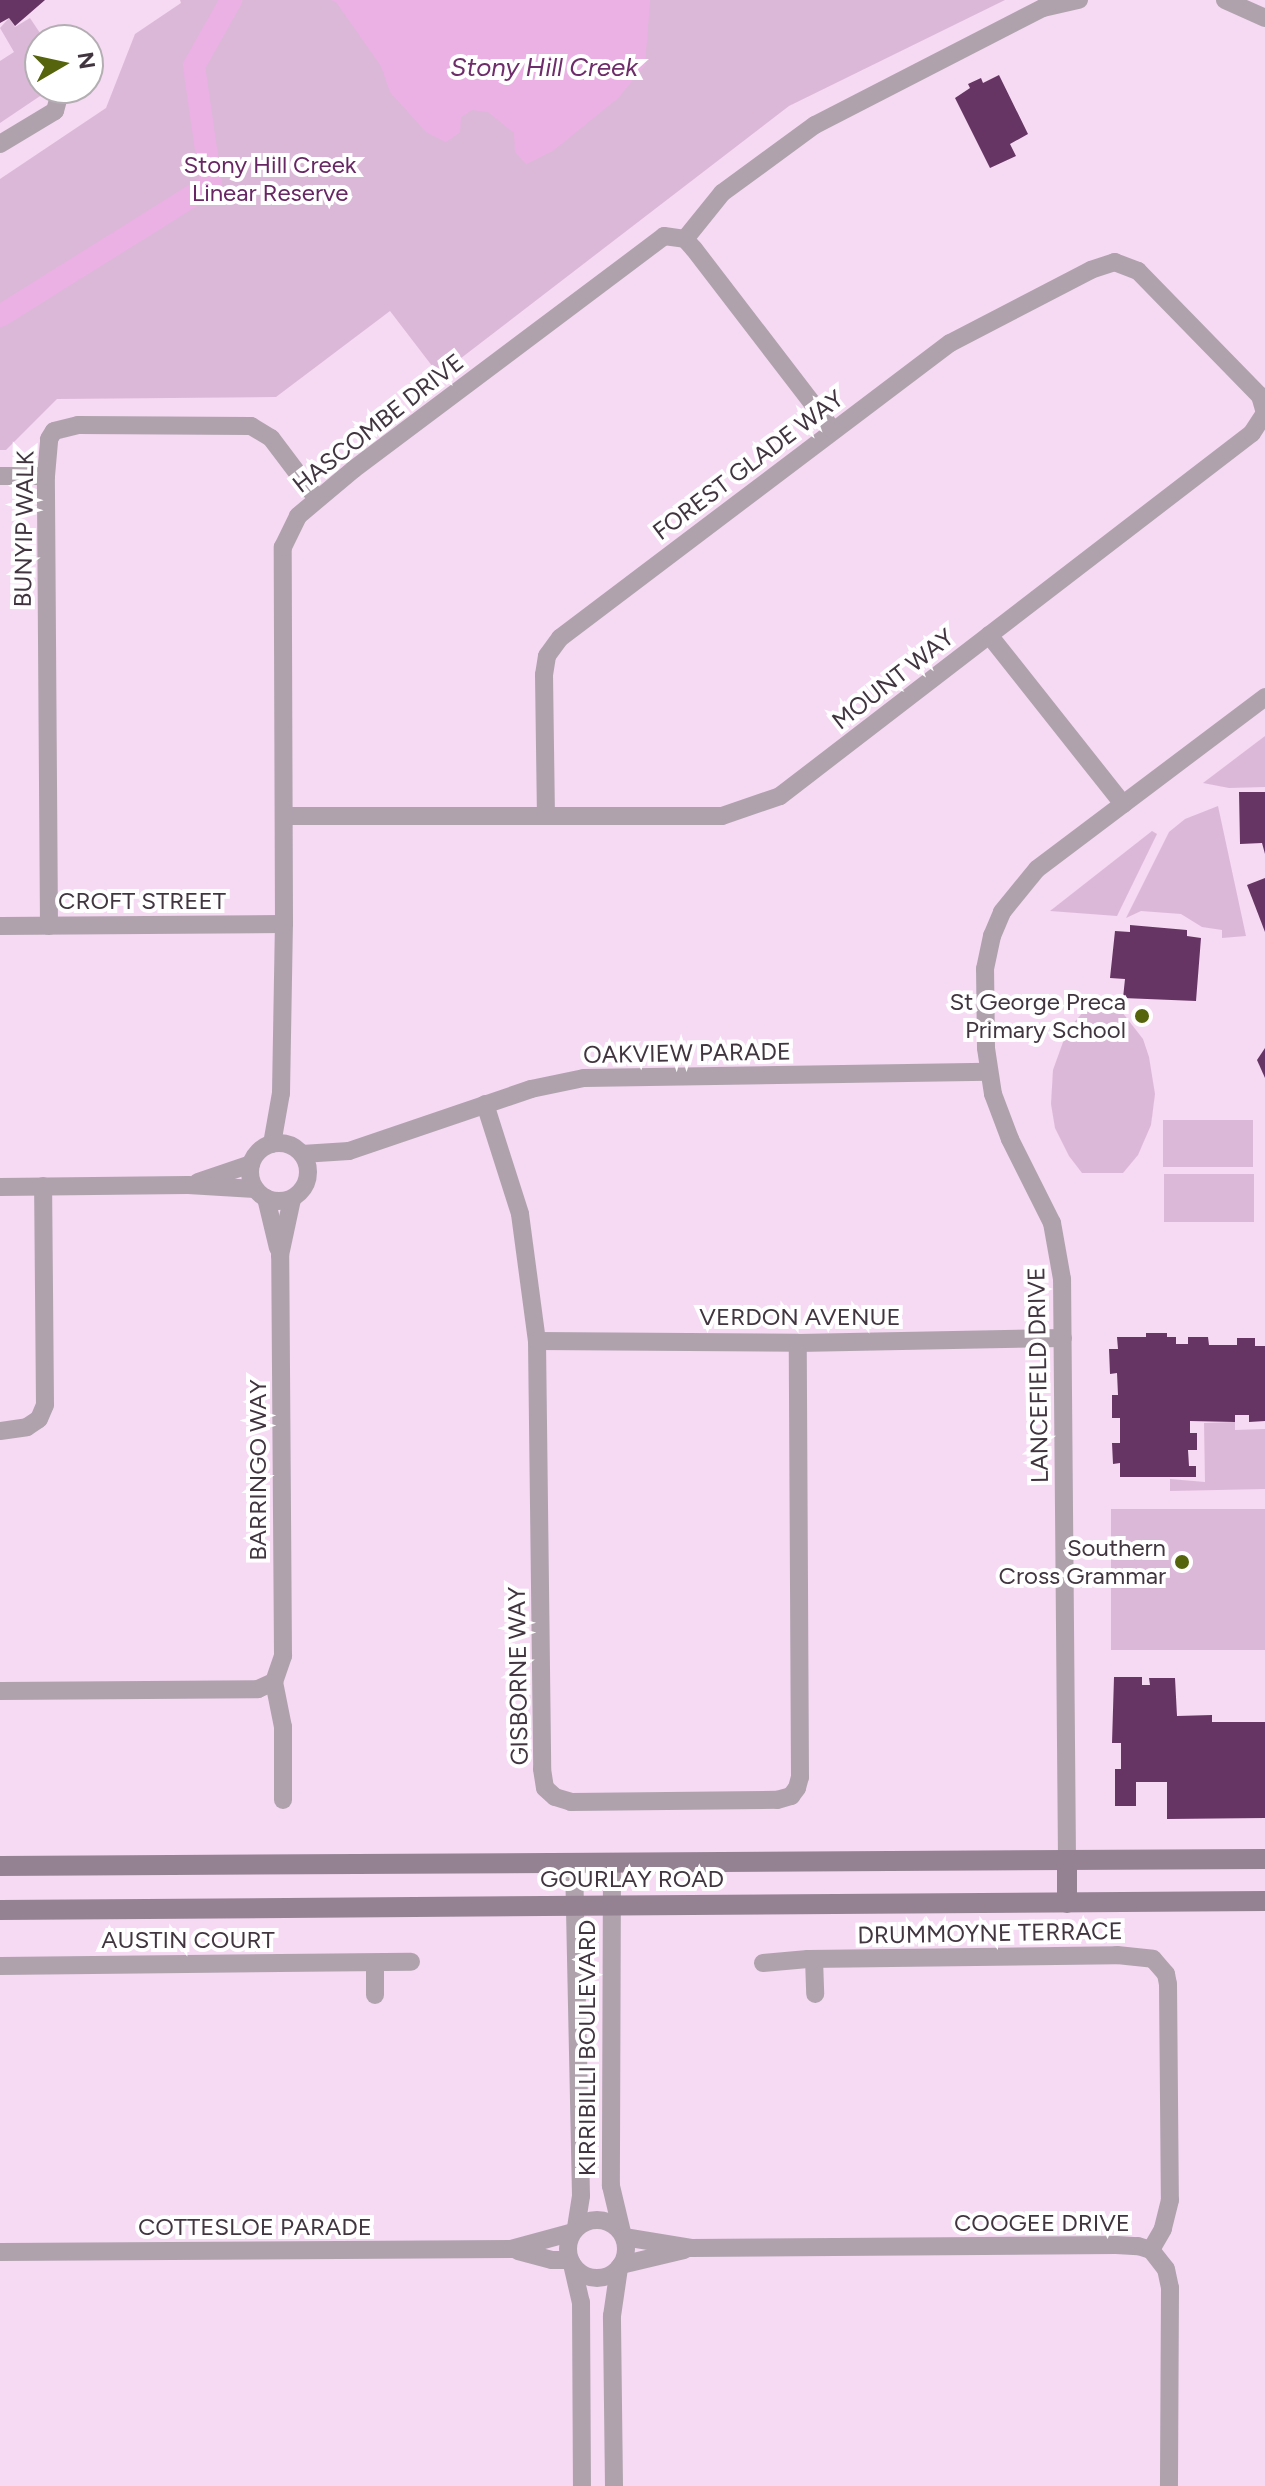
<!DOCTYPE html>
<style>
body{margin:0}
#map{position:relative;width:1265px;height:2486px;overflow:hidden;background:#f6d9f3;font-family:Figtree,sans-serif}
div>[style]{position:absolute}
.green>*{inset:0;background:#dcb8d8;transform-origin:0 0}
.water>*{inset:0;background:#ebb1e5}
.canal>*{height:22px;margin:-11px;padding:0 11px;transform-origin:11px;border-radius:11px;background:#ebb1e5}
.building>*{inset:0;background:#663563}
.street>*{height:18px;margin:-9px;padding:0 9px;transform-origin:9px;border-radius:9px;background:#afa2ad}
.street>.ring{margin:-9px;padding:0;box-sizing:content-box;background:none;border:18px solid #afa2ad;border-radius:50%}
.secondary>*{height:20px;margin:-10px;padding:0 10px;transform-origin:10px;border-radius:10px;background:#948292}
.dots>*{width:22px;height:22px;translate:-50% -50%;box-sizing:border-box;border:4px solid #fff;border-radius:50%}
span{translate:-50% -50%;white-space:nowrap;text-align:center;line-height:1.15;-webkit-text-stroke:8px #fff;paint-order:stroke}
.park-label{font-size:24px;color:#682664}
.street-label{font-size:24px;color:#41353f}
.poi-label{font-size:24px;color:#41353f}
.right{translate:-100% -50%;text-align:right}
.water-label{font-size:26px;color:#6e2c6a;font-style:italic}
.north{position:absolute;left:24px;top:24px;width:80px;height:80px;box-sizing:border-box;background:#fff;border:2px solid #b3aeb2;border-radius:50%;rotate:81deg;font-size:22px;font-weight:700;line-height:32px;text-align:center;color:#41353f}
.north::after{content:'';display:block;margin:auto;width:28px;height:36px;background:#56650d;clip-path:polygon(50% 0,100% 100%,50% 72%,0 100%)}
</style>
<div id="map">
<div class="green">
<div style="clip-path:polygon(180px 0,1005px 0,789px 106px,439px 375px,390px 311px,276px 397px,57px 399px,6px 450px,0 450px,0 179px,106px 108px,135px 34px,181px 3px)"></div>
<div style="clip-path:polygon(9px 18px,15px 27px,30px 18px,40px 33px,45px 29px,50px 38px,40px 40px,40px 88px,52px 88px,0 123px,0 61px,14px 52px,0 28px)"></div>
<div style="clip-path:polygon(1265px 736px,1265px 787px,1229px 788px,1203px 783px)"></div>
<div style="clip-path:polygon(1218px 806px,1246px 936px,1222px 938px,1222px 930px,1202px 927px,1181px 914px,1141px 911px,1126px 918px,1169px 832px,1185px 819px)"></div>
<div style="clip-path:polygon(1152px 831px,1157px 834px,1117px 916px,1050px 911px)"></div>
<div style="clip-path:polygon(1083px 1012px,1122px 1012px,1143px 1039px,1149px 1057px,1155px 1094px,1151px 1125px,1138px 1155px,1123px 1173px,1082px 1173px,1069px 1156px,1055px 1128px,1051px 1104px,1053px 1070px,1067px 1031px)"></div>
<div style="left:1163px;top:1120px;width:90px;height:47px"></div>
<div style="left:1164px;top:1174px;width:90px;height:48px"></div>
<div style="clip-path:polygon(1235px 1422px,1235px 1430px,1265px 1429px,1265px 1489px,1170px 1491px,1170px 1479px,1205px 1482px,1204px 1423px)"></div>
<div style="left:1265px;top:1509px;width:141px;height:154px;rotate:90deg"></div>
</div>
<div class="water">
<div style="clip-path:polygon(331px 0,650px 0,645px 65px,618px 98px,554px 150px,526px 164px,515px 152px,514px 133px,488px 112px,472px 110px,461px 117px,460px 132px,446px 142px,426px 132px,390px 92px,381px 66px,336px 2px)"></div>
</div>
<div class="canal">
<div style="left:0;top:316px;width:249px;rotate:-32deg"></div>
<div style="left:211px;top:184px;width:119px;rotate:-98.2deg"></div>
<div style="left:194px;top:66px;width:76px;rotate:-60.7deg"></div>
</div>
<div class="building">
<div style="clip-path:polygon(0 0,45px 0,15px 26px,9px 18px,0 23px)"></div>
<div style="clip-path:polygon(999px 75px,1028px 134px,1010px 144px,1016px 156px,990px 168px,955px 98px,970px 88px,968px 84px,981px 78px,983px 83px)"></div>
<div style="clip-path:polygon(1239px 792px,1265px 792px,1265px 854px,1262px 843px,1240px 844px)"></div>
<div style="clip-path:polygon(1265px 878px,1265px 932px,1247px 885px)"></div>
<div style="clip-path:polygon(1130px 925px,1187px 930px,1187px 936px,1201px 938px,1196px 1001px,1123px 998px,1125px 979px,1110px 978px,1115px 931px,1130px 932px)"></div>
<div style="clip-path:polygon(1265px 1048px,1265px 1078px,1257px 1060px)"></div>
<div style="clip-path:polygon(1146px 1333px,1167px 1333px,1167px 1337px,1176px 1337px,1176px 1344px,1188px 1344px,1188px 1337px,1208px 1337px,1209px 1345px,1237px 1345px,1237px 1338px,1255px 1338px,1255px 1346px,1265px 1346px,1265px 1421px,1249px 1422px,1249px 1415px,1235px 1415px,1235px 1422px,1190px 1421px,1190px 1433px,1197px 1433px,1197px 1450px,1188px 1450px,1189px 1466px,1196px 1466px,1196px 1477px,1120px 1477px,1120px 1463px,1113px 1464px,1112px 1443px,1120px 1443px,1120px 1418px,1112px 1418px,1112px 1395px,1118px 1395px,1117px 1373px,1110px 1374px,1109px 1349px,1118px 1349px,1117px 1337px,1146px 1337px)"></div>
<div style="clip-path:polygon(1114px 1677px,1142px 1677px,1142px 1685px,1150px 1685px,1149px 1678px,1175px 1678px,1177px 1716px,1212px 1715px,1212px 1722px,1265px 1722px,1265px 1818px,1167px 1819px,1167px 1782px,1136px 1782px,1136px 1806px,1115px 1806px,1115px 1769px,1121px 1769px,1121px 1743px,1112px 1743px)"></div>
</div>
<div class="street">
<div style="left:1225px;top:0;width:44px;rotate:24.2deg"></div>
<div style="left:0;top:144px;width:64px;rotate:-31deg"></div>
<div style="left:55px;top:111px;width:24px;rotate:-75deg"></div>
<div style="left:685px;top:239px;width:59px;rotate:-51.2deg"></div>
<div style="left:722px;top:193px;width:115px;rotate:-36.2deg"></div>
<div style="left:815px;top:125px;width:256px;rotate:-27.2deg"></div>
<div style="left:1043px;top:8px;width:37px;rotate:-13deg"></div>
<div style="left:0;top:476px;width:46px"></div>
<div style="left:989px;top:635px;width:216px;rotate:51.6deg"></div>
<div style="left:285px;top:816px;width:437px"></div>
<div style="left:722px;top:816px;width:61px;rotate:-19deg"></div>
<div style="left:780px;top:796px;width:595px;rotate:-37.56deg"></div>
<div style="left:1252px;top:433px;width:24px;rotate:-57deg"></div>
<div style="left:1265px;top:413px;width:18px;rotate:-106deg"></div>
<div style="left:1260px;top:396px;width:175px;rotate:-134.3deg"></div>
<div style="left:1138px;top:271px;width:25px;rotate:-159deg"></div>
<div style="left:1115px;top:262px;width:25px;rotate:162deg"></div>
<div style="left:1091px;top:270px;width:159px;rotate:152.6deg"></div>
<div style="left:950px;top:343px;width:489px;rotate:142.9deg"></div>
<div style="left:560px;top:638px;width:22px;rotate:126deg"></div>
<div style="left:547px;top:656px;width:19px;rotate:99deg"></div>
<div style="left:544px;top:675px;width:141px;rotate:89.2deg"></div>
<div style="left:0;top:926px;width:284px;rotate:-0.4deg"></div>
<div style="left:49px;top:926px;width:450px;rotate:-90.4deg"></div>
<div style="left:46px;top:476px;width:37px;rotate:-85deg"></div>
<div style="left:49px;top:439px;width:9px;rotate:-58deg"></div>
<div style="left:54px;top:431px;width:25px;rotate:-14deg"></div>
<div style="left:78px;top:425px;width:173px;rotate:0.3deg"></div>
<div style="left:251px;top:426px;width:23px;rotate:31deg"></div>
<div style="left:271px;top:438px;width:76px;rotate:53deg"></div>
<div style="left:485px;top:1104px;width:115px;rotate:72.3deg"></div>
<div style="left:520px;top:1214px;width:128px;rotate:82.4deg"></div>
<div style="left:537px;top:1341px;width:428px;rotate:89.3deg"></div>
<div style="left:542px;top:1769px;width:19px;rotate:81deg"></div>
<div style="left:545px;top:1788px;width:13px;rotate:42deg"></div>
<div style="left:555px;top:1797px;width:17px;rotate:17deg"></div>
<div style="left:571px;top:1802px;width:206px;rotate:-0.6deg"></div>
<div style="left:777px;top:1800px;width:15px;rotate:-16deg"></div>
<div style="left:791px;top:1796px;width:10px;rotate:-53deg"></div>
<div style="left:797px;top:1788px;width:11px;rotate:-75deg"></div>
<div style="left:800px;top:1777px;width:434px;rotate:-90.3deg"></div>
<div class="ring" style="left:250px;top:1143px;width:40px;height:40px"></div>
<div style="left:272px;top:1144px;width:52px;rotate:-80deg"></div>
<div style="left:281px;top:1093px;width:169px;rotate:-89deg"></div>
<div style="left:284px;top:924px;width:377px;rotate:-90.2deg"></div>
<div style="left:283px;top:547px;width:34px;rotate:-64deg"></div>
<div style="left:298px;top:516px;width:73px;rotate:-40deg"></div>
<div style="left:354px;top:469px;width:388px;rotate:-36.9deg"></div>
<div style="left:664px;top:236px;width:21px;rotate:8deg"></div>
<div style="left:685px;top:239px;width:13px;rotate:48deg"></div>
<div style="left:694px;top:249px;width:228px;rotate:52.5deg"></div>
<div style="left:302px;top:1154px;width:47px;rotate:-3.7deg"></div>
<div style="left:349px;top:1151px;width:192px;rotate:-18.8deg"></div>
<div style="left:531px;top:1089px;width:54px;rotate:-11.7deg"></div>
<div style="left:584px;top:1078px;width:404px;rotate:-0.9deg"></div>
<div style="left:198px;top:1182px;width:56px;rotate:-18.8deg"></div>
<div style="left:0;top:1187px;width:188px;rotate:-0.6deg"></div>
<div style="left:188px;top:1185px;width:67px;rotate:3.4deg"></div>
<div style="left:266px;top:1198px;width:51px;rotate:76.5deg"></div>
<div style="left:537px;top:1341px;width:261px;rotate:0.4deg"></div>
<div style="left:798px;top:1343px;width:265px;rotate:-1.1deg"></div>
<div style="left:0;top:1431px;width:27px;rotate:-8deg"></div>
<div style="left:27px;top:1427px;width:14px;rotate:-34deg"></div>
<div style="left:39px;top:1419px;width:15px;rotate:-67deg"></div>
<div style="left:45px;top:1405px;width:219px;rotate:-90.5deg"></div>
<div style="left:274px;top:1682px;width:46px;rotate:78.7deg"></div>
<div style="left:283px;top:1727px;width:73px;rotate:90deg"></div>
<div style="left:0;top:1691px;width:258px;rotate:-0.4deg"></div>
<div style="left:258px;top:1689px;width:17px;rotate:-24deg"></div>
<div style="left:274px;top:1682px;width:28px;rotate:-71deg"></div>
<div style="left:283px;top:1656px;width:401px;rotate:-90.4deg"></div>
<div style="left:280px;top:1255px;width:57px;rotate:-77.9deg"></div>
<div style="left:1067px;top:1860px;width:581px;rotate:-90.49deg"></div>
<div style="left:1062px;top:1279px;width:57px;rotate:-100.1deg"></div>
<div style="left:1052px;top:1223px;width:94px;rotate:-116.6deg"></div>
<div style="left:1010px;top:1139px;width:48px;rotate:-110.7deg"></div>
<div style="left:993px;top:1094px;width:47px;rotate:-98.7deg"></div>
<div style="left:986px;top:1048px;width:79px;rotate:-90.7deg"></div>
<div style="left:985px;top:969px;width:34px;rotate:-78deg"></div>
<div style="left:992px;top:936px;width:26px;rotate:-67deg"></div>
<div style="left:1002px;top:912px;width:55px;rotate:-50.9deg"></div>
<div style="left:1037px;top:869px;width:286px;rotate:-37deg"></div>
<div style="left:574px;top:1862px;width:334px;rotate:88.8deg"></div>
<div style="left:581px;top:2196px;width:33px;rotate:99deg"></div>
<div style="left:612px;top:1862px;width:324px;rotate:90.2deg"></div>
<div style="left:611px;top:2186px;width:47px;rotate:76.6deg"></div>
<div style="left:814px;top:1959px;width:35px;rotate:88deg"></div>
<div style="left:763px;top:1963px;width:45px;rotate:-5.1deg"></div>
<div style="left:808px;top:1959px;width:309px;rotate:-0.7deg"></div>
<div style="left:1117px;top:1955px;width:36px;rotate:6deg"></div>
<div style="left:1153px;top:1959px;width:20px;rotate:49deg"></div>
<div style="left:1166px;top:1974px;width:10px;rotate:79deg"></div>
<div style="left:1168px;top:1984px;width:216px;rotate:89.5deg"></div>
<div style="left:1170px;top:2200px;width:30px;rotate:104deg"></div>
<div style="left:1163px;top:2229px;width:24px;rotate:120deg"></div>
<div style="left:0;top:1966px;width:411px;rotate:-0.6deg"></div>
<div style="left:375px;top:1995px;width:32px;rotate:-90deg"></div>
<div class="ring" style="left:568px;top:2220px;width:40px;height:40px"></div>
<div style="left:624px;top:2237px;width:68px;rotate:9.3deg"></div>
<div style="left:691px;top:2248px;width:425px;rotate:-0.4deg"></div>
<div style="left:1116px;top:2245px;width:22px;rotate:3deg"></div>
<div style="left:1138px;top:2246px;width:14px;rotate:17deg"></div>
<div style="left:1151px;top:2250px;width:24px;rotate:52deg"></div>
<div style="left:1166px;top:2269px;width:19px;rotate:78deg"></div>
<div style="left:1170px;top:2288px;width:198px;rotate:90.3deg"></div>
<div style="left:518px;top:2251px;width:35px;rotate:15deg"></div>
<div style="left:552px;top:2260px;width:18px"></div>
<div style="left:0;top:2252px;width:511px;rotate:-0.34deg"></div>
<div style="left:511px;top:2249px;width:64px;rotate:-15.3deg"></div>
<div style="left:572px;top:2264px;width:39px;rotate:77deg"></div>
<div style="left:581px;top:2302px;width:184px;rotate:89.7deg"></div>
<div style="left:621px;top:2265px;width:65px;rotate:-13.4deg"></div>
<div style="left:614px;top:2486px;width:170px;rotate:-90.7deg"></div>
<div style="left:612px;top:2316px;width:49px;rotate:-81.7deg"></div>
</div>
<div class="secondary">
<div style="left:1067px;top:1860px;width:43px;rotate:90deg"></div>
<div style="left:0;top:1866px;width:1265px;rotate:-0.32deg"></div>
<div style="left:0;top:1910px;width:1265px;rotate:-0.41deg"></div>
</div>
<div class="dots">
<div style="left:1142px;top:1016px;background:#56650d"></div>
<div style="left:1182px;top:1562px;background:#56650d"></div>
</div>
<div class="park-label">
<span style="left:270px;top:179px">Stony Hill Creek<br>Linear Reserve</span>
</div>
<div class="street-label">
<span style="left:378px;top:423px;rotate:-38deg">HASCOMBE DRIVE</span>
<span style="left:748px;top:465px;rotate:-37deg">FOREST GLADE WAY</span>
<span style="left:24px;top:529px;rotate:-89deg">BUNYIP WALK</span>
<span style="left:893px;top:679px;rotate:-38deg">MOUNT WAY</span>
<span style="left:142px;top:901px">CROFT STREET</span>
<span style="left:687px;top:1053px;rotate:-1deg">OAKVIEW PARADE</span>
<span style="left:800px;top:1317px">VERDON AVENUE</span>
<span style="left:1038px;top:1375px;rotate:-91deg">LANCEFIELD DRIVE</span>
<span style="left:258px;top:1470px;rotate:-90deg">BARRINGO WAY</span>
<span style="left:518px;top:1676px;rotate:-91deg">GISBORNE WAY</span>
<span style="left:632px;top:1879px">GOURLAY ROAD</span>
<span style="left:990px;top:1933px;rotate:-1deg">DRUMMOYNE TERRACE</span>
<span style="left:188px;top:1940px">AUSTIN COURT</span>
<span style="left:587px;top:2048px;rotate:-90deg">KIRRIBILLI BOULEVARD</span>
<span style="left:1042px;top:2223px">COOGEE DRIVE</span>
<span style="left:255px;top:2227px">COTTESLOE PARADE</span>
</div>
<div class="poi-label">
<span class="right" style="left:1126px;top:1016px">St George Preca<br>Primary School</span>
<span class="right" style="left:1166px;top:1562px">Southern<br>Cross Grammar</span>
</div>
<div class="water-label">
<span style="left:544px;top:68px">Stony Hill Creek</span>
</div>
<div class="north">N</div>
</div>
